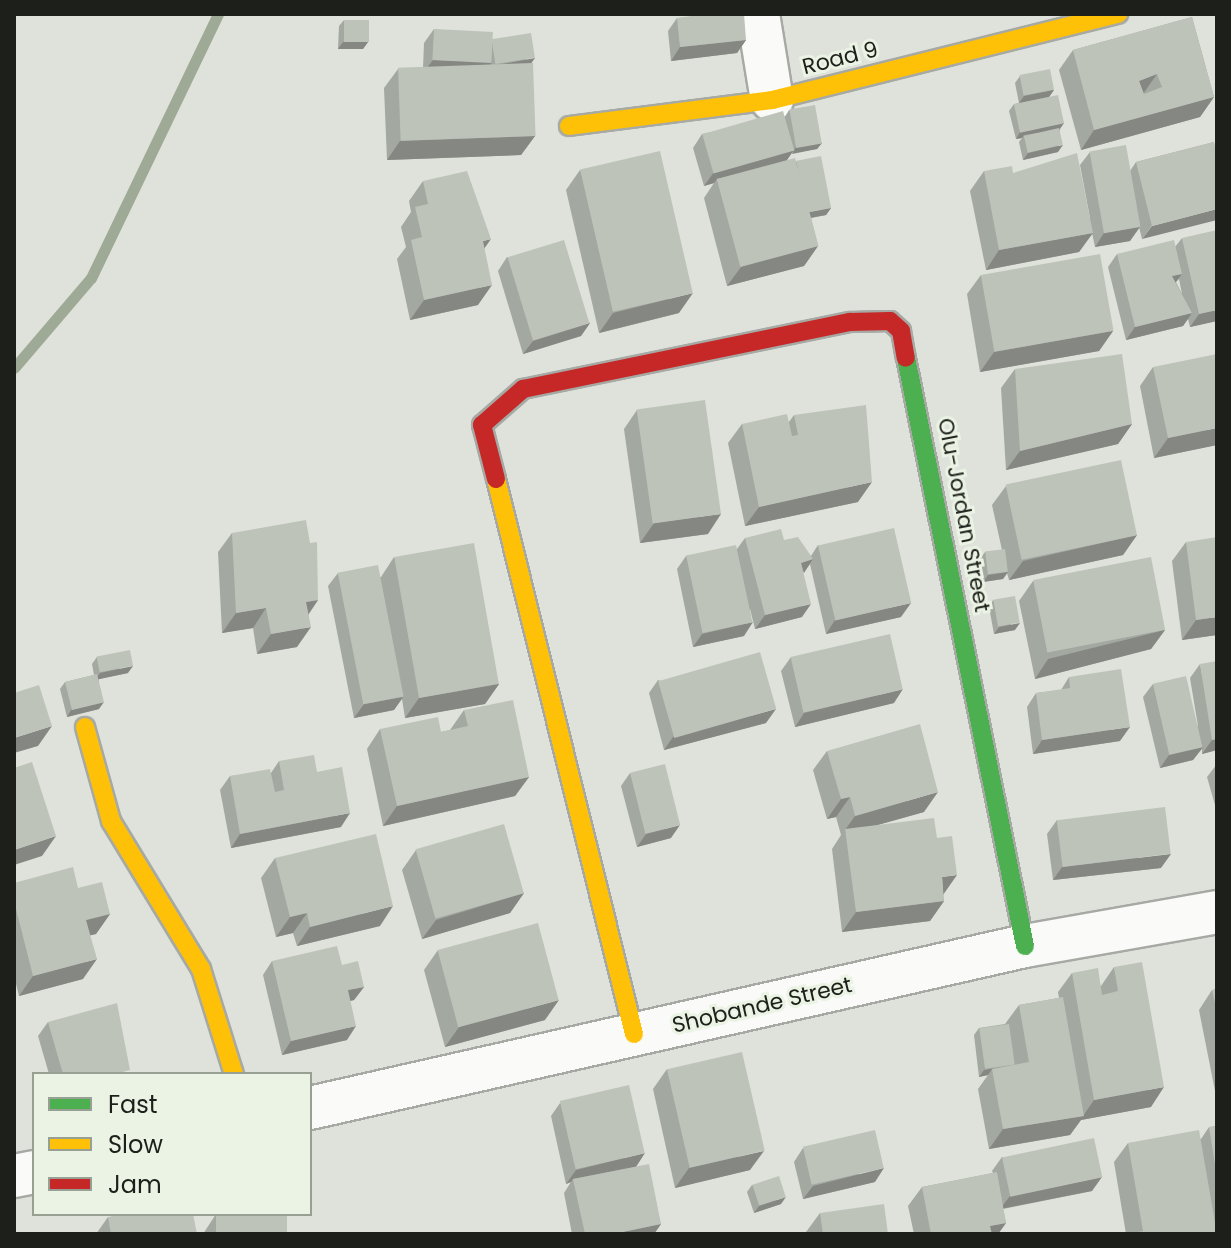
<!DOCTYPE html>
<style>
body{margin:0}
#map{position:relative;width:1231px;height:1248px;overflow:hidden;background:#dee2da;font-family:Poppins,sans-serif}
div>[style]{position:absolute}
.stream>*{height:11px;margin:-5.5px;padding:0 5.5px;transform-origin:5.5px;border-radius:5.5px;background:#9eaa95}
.roads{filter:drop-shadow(2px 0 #a6a9a4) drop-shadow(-2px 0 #a6a9a4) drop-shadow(0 2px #a6a9a4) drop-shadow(0 -2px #a6a9a4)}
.street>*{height:42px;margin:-21px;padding:0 21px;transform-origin:21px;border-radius:21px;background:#fafbf9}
.fast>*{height:18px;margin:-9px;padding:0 9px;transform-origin:9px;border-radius:9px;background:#4caf50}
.slow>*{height:18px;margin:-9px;padding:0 9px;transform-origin:9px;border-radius:9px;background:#ffc107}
.jam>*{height:18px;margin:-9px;padding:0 9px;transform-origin:9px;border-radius:9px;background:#c62828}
.wall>*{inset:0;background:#a3a8a0}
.shaded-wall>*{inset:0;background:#858882}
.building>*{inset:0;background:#bec3ba;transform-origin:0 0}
span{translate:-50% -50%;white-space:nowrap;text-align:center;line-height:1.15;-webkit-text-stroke:6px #eaf3e4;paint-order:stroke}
.street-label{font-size:22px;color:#1d201a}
.frame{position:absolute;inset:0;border:16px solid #1d201a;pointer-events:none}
.legend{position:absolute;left:32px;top:1072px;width:280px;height:144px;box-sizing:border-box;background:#eaf3e4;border:2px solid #989f93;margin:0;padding:10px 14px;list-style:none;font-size:24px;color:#1d201a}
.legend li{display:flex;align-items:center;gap:16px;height:40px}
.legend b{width:40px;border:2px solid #989f93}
</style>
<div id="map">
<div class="stream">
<div style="left:14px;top:368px;width:118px;rotate:-49.5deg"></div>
<div style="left:91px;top:278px;width:293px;rotate:-64.3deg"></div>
</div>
<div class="roads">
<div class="street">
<div style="left:758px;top:14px;width:87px;rotate:80.8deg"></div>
<div style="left:310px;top:1108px;width:733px;rotate:-12.77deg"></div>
<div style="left:1025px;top:946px;width:195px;rotate:-10deg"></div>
<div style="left:14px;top:1176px;width:20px;rotate:-11deg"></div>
</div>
<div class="fast">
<div style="left:906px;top:358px;width:600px;rotate:78.56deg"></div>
</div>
<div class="slow">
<div style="left:569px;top:126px;width:205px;rotate:-7.3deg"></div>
<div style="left:772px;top:100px;width:357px;rotate:-14deg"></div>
<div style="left:496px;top:479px;width:572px;rotate:76.04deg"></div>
<div style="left:85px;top:727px;width:98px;rotate:74.5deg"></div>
<div style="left:111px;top:821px;width:173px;rotate:58.7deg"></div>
<div style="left:201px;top:969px;width:110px;rotate:72.6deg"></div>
</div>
<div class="jam">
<div style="left:496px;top:479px;width:56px;rotate:-104.5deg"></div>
<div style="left:482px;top:425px;width:55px;rotate:-41.3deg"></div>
<div style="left:523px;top:389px;width:334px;rotate:-11.6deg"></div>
<div style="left:850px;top:322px;width:40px;rotate:-1.4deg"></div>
<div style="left:890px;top:321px;width:15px;rotate:42deg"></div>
<div style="left:901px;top:331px;width:27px;rotate:80deg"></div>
</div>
</div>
<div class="wall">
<div style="clip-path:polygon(1192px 17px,1214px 97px,1200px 117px,1081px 150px,1059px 70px,1073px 50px)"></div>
<div style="clip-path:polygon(677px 18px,746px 40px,737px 53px,671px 61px,668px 31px)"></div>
<div style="clip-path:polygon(344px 20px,368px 42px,363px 49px,338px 49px,339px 26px)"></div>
<div style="clip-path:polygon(434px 29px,493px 40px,532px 63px,535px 136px,521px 155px,387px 160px,384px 88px,398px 69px,423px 68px,424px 43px)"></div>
<div style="clip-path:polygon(1020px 76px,1054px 90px,1049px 97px,1064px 123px,1060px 129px,1058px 152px,1023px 160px,1019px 142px,1022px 138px,1016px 139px,1009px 111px,1014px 104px,1019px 103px,1015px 83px)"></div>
<div style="clip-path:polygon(789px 110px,822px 143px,817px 149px,791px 153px,786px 160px,796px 161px,831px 208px,826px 215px,811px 218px,818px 246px,804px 266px,727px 286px,704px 198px,714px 183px,704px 186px,693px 148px,702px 134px,785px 117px)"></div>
<div style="clip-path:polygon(1214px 142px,1142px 239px,1139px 227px,1130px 241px,1095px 247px,1092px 233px,1079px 252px,986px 270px,970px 191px,984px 171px,1013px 173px,1090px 218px,1080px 165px,1090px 152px,1130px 171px,1136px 162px)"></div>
<div style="clip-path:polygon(580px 170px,679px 313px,599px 333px,566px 190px)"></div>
<div style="clip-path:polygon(423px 181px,484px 249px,478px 305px,410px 320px,397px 259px,406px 247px,401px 227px,411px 212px,409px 201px)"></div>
<div style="clip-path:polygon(evenodd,1182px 238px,1217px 321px,1190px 327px,1188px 319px,1183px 326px,1126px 340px,1108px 267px,1117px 254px,1175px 247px,1182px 238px,1179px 279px,1182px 294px,1176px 282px,1179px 279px)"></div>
<div style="clip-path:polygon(507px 257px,590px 323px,581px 336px,523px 354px,498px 271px)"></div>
<div style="clip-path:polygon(981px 275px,1113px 331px,1099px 351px,980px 372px,967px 294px)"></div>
<div style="clip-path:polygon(1153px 367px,1217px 445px,1154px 458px,1140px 386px)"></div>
<div style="clip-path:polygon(1015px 369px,1132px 424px,1118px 444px,1006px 470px,1001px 388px)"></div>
<div style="clip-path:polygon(637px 410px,708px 534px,640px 543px,624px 429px)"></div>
<div style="clip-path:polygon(794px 415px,858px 502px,745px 526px,728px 443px,742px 424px,789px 422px)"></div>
<div style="clip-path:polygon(1006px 486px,1137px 535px,1123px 555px,1009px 580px,1007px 573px,1003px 579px,983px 582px,980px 559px,985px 552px,1002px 550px,992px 505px)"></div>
<div style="clip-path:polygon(232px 533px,318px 600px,309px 614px,297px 647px,257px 654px,253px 628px,222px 633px,218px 552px)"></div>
<div style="clip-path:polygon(745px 538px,784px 540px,811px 556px,818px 545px,901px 617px,826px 634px,810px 564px,803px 573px,802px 617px,755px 629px,750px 609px,744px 636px,693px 647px,677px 569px,686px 556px,737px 549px)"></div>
<div style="clip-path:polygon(1186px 542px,1217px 635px,1182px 640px,1172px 561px)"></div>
<div style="clip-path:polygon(394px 557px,499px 684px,485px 704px,405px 718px,402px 699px,394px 710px,354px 718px,328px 586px,338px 573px,381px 577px)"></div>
<div style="clip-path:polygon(1033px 581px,1165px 630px,1151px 649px,1035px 679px,1019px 601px)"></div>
<div style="clip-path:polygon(993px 600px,1015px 630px,994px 634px,989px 607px)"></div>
<div style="clip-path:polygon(97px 657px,128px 673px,99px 679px,99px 709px,67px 717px,60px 689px,65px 682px,94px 675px,92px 664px)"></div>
<div style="clip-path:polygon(791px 657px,894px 703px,795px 727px,781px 671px)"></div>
<div style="clip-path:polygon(1200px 664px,1217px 750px,1202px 754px,1202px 749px,1193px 760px,1160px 768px,1143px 697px,1153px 684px,1198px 726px,1190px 678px)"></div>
<div style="clip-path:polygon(1069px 677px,1120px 741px,1033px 754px,1027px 707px,1036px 693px,1061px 690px)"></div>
<div style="clip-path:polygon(658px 680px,766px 723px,664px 750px,649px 693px)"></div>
<div style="clip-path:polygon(464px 710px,529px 777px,515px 796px,383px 826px,367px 749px,380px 729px,441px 732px,450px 730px)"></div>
<div style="clip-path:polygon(827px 751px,924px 812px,877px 825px,943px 894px,944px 901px,930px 921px,842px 932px,832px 849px,841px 835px,836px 817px,827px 819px,813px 770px)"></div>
<div style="clip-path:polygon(279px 761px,317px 772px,341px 827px,231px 848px,220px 790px,230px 776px,271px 773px)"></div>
<div style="clip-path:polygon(1217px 764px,1217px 812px,1207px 777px)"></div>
<div style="clip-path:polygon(630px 773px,671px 838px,637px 847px,621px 786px)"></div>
<div style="clip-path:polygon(1057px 820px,1161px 868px,1053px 880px,1047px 834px)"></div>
<div style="clip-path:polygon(416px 850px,524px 893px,510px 913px,422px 939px,402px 870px)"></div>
<div style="clip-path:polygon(275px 858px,380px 926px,297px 946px,293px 933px,276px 937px,261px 878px)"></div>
<div style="clip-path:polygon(14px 883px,78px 888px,110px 914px,96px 934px,90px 935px,83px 979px,19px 996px,14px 976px)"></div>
<div style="clip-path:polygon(438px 950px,545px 1020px,445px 1047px,424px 970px)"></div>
<div style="clip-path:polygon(272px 961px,342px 965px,364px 987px,354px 1000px,350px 1001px,347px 1040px,282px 1055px,263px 975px)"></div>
<div style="clip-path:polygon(1114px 967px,1151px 1107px,1081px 1120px,1070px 1135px,989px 1149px,978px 1089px,988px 1075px,979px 1077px,974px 1035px,979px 1028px,1005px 1024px,1019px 1005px,1059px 998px,1058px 992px,1072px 973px,1101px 986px)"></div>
<div style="clip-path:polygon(1217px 989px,1217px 1101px,1199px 1010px,1212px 990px)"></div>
<div style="clip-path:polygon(48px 1022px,127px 1074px,49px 1074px,38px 1036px)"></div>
<div style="clip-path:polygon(667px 1069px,750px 1170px,675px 1188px,653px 1089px)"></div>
<div style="clip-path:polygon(560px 1103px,635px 1167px,661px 1224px,654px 1234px,572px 1234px,564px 1193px,571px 1182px,566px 1184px,551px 1116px)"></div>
<div style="clip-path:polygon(1217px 1126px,1217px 1234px,1126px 1234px,1114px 1162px,1128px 1143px,1201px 1139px,1209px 1127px)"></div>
<div style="clip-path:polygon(803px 1148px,875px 1182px,803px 1199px,794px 1162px)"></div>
<div style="clip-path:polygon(1002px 1157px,1092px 1191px,1003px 1209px,1006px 1223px,998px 1234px,914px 1234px,908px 1206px,922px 1187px,993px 1173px,992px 1171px)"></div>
<div style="clip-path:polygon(752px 1185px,781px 1204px,754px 1213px,747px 1192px)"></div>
<div style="clip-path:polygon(820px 1213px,888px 1234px,806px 1234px,806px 1232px)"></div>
<div style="clip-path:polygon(216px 1214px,291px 1234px,203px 1234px)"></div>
<div style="clip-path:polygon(108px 1217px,197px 1234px,96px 1234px)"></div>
</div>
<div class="shaded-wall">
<div style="clip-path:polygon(746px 40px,737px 53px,671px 61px,680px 47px)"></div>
<div style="clip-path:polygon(343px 42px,368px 42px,363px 49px,338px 49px)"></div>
<div style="clip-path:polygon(535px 58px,530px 65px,497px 65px)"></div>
<div style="clip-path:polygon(433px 60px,492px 62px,483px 76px,423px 73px)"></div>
<div style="clip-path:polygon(1157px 74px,1143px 94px,1139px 81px)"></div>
<div style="clip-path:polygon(1054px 90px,1049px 97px,1019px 103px,1024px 96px)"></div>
<div style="clip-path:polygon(1214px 97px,1200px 117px,1081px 150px,1094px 130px)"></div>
<div style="clip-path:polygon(1064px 123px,1059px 130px,1024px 135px,1022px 138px,1016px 139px,1020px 132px)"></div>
<div style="clip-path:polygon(535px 136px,521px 155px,387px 160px,400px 141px)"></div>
<div style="clip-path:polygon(822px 143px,817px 149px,792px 154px,796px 147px)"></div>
<div style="clip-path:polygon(1063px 145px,1058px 152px,1023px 160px,1028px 153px)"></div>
<div style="clip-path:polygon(794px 150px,785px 163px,717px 179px,714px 183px,704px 186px,714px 172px)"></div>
<div style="clip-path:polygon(831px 208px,826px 215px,799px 220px,804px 213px)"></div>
<div style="clip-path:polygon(1217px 209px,1217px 220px,1142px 239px,1152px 226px)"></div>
<div style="clip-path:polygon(1140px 227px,1130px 241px,1095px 247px,1104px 233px)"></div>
<div style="clip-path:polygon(1093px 233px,1079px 252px,986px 270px,999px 250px)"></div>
<div style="clip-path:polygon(491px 239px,477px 259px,483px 241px)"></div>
<div style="clip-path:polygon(818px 246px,804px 266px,727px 286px,741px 267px)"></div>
<div style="clip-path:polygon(1182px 274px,1172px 287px,1172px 276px)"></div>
<div style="clip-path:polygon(492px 285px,478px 305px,410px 320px,424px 300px)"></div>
<div style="clip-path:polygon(693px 293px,679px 313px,599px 333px,613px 313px)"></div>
<div style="clip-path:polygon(1217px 310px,1217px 321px,1190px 327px,1199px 314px)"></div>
<div style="clip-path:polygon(1192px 313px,1183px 326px,1126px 340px,1135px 327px)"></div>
<div style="clip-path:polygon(590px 323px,581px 336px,523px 354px,533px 341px)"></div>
<div style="clip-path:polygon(1113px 331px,1099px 351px,980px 372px,994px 352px)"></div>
<div style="clip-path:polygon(1132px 424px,1118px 444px,1006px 470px,1020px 451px)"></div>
<div style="clip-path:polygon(1217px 428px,1217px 445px,1154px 458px,1168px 438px)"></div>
<div style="clip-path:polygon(872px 482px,858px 502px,745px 526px,759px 507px)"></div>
<div style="clip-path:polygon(721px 514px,708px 534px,640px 543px,654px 523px)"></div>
<div style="clip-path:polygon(1137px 535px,1123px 555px,1009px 580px,1023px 561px)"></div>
<div style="clip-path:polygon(813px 559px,804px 573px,801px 563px)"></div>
<div style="clip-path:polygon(1008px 572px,1003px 579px,983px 582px,988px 575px)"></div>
<div style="clip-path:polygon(318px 600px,305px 619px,306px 602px)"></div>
<div style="clip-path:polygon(911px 603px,901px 617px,826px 634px,835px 620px)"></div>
<div style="clip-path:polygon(811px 604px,802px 617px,755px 629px,765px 615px)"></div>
<div style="clip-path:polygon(266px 608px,253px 628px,222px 633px,236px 613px)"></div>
<div style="clip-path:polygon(1217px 617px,1217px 635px,1182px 640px,1196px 620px)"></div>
<div style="clip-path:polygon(753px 622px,744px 636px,693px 647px,702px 634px)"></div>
<div style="clip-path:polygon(1020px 623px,1015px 630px,994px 634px,999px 627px)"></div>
<div style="clip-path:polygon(311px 627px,297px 647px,257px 654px,271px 634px)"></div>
<div style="clip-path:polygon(1165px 630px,1151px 649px,1035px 679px,1048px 659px)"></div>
<div style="clip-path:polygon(133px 666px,128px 673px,95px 680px,100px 673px)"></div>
<div style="clip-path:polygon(499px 684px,485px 704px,405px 718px,419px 698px)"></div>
<div style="clip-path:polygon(903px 689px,894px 703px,795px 727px,804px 713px)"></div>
<div style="clip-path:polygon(403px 697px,394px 710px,354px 718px,364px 704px)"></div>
<div style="clip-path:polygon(104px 702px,99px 709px,67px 717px,71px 710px)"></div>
<div style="clip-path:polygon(776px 709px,766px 723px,664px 750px,673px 737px)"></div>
<div style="clip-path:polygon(52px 726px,38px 746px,14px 753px,14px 738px)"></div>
<div style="clip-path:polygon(1130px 727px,1120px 741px,1033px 754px,1042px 740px)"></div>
<div style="clip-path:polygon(1217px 739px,1217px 750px,1202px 754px,1212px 740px)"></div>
<div style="clip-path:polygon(1203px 747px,1193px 760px,1160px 768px,1169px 755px)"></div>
<div style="clip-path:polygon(529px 777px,515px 796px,383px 826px,397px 806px)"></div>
<div style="clip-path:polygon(938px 792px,924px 812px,846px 834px,845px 830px,855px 816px)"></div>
<div style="clip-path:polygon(850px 797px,836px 817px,827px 819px,841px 799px)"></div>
<div style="clip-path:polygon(350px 813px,341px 827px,231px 848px,240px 834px)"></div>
<div style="clip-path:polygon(680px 825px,671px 838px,637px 847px,646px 834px)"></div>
<div style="clip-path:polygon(56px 836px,42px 856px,14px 865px,14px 850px)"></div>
<div style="clip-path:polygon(1171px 854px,1161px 868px,1053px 880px,1062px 867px)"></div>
<div style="clip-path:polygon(957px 875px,943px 895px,942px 877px)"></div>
<div style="clip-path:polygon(524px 893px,510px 913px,422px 939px,436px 920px)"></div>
<div style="clip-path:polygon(944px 901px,930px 921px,842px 932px,856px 912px)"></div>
<div style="clip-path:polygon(393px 906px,380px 926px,297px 946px,310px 927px)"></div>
<div style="clip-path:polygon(307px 913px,293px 933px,276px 937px,290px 917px)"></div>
<div style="clip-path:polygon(110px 914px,96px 934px,72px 940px,86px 920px)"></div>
<div style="clip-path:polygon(97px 959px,83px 979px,19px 996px,33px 976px)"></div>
<div style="clip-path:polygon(364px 987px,354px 1000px,338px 1004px,348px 990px)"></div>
<div style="clip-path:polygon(559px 1000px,545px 1020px,445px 1047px,459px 1027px)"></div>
<div style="clip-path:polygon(356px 1026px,347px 1040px,282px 1055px,291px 1041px)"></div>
<div style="clip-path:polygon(1015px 1065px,992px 1069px,988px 1075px,979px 1077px,984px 1070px)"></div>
<div style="clip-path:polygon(1164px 1087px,1151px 1107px,1081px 1120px,1070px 1135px,989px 1149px,1003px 1129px,1083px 1116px,1094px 1100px)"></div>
<div style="clip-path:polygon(764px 1151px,750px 1170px,675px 1188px,689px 1168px)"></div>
<div style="clip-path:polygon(645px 1153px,636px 1167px,573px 1179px,571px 1182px,566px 1184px,576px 1170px)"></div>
<div style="clip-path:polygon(884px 1168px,875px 1182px,803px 1199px,813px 1186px)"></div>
<div style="clip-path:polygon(1102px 1177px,1092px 1191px,1000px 1209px,1010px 1196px)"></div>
<div style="clip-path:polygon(786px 1197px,781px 1204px,754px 1213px,759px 1206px)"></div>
<div style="clip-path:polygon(1006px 1223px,998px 1234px,985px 1234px,990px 1226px)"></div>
<div style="clip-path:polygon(661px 1224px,654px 1234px,613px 1234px)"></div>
</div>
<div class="building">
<div style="clip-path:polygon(706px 14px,744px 14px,746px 40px,680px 47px,677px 18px)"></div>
<div style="clip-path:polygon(evenodd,1192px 17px,1214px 97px,1094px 130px,1073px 50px,1192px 17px,1157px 74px,1162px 87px,1144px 94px,1139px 81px,1157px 74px)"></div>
<div style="left:344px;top:20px;width:25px;height:22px"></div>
<div style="left:434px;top:29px;width:59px;height:31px;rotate:3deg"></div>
<div style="left:531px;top:33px;width:25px;height:40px;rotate:81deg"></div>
<div style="left:533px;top:63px;width:73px;height:135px;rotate:88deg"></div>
<div style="left:1050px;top:69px;width:21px;height:31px;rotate:79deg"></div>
<div style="left:1058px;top:95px;width:29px;height:45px;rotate:78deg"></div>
<div style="left:815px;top:105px;width:39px;height:26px;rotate:80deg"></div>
<div style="left:783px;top:111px;width:41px;height:84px;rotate:74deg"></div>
<div style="left:1059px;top:128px;width:17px;height:36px;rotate:77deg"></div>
<div style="clip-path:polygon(1214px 142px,1217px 153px,1217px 209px,1152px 226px,1136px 162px)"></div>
<div style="left:1126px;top:145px;width:83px;height:37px;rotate:80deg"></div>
<div style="left:660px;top:151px;width:146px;height:82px;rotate:77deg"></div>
<div style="clip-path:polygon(1077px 153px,1093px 233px,999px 250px,984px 171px,1012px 166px,1013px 173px)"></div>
<div style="left:821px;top:156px;width:53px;height:25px;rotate:79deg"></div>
<div style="left:795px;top:158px;width:91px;height:81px;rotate:75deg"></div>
<div style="clip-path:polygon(467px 171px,491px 239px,483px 241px,492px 285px,424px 300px,411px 240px,422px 237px,415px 207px,428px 204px,423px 181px)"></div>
<div style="clip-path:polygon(1217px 230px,1217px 310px,1199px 314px,1182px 238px)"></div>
<div style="left:564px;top:240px;width:87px;height:59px;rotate:73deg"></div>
<div style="clip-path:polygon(1174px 240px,1182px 274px,1172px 276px,1192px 313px,1135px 327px,1117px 254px)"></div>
<div style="left:1100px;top:254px;width:78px;height:121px;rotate:80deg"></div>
<div style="clip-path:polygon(1122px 354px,1132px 424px,1020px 451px,1015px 369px)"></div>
<div style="clip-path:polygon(1217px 354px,1217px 428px,1168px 438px,1153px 367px)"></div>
<div style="left:705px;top:400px;width:115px;height:69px;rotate:82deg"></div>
<div style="clip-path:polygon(866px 405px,872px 482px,759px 507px,742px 424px,787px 414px,792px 436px,798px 435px,794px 415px)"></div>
<div style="left:1121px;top:460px;width:77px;height:118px;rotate:78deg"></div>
<div style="clip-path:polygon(306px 520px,310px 543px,317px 542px,318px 600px,306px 602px,311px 627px,271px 634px,266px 608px,236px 613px,232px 533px)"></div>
<div style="left:894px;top:528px;width:77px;height:78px;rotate:77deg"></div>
<div style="clip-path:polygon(781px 529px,784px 540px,798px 537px,813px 559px,801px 563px,811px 604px,765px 615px,745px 538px)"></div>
<div style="clip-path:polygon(1217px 537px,1217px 617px,1196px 620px,1186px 542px)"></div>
<div style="left:474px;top:543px;width:143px;height:81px;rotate:80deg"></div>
<div style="left:736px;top:545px;width:79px;height:51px;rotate:78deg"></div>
<div style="left:1005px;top:549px;width:23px;height:20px;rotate:83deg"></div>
<div style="left:1151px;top:557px;width:74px;height:120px;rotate:79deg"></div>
<div style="left:378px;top:565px;width:134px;height:41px;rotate:79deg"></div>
<div style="left:1015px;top:596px;width:27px;height:22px;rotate:80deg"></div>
<div style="left:890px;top:634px;width:57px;height:102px;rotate:77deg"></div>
<div style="left:130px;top:650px;width:16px;height:34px;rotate:79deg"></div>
<div style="left:760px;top:652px;width:59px;height:106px;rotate:74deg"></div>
<div style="clip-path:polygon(1217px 661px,1217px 739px,1212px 740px,1200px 664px)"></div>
<div style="clip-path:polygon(1121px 669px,1130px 727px,1042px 740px,1036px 693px,1070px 688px,1069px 677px)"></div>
<div style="left:97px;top:674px;width:29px;height:33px;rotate:76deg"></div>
<div style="left:1186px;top:676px;width:73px;height:34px;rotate:77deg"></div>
<div style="clip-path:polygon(39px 685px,52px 726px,14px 738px,14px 693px)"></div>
<div style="clip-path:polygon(513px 700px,529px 777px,397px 806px,380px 729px,438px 717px,441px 732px,468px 726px,464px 710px)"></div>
<div style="clip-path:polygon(920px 724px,938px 792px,855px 816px,850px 797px,841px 799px,827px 751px)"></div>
<div style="clip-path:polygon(314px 755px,317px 772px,342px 767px,350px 813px,240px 834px,230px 776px,270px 769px,275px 792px,284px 790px,279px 761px)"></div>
<div style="clip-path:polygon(32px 762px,56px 836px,14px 850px,14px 768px)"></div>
<div style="left:665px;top:764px;width:63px;height:36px;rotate:76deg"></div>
<div style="left:1165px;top:807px;width:47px;height:109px;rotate:83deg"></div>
<div style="clip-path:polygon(934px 818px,937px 838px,952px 836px,957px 875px,942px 877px,944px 901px,856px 912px,845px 829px)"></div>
<div style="left:504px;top:824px;width:72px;height:92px;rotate:74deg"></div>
<div style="clip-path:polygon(376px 834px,393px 906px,310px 927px,307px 913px,290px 917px,275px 858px)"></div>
<div style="clip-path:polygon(73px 867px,78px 888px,102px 882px,110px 914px,86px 920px,97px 959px,33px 976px,14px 901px,14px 883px)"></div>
<div style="left:538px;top:923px;width:80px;height:104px;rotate:75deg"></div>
<div style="clip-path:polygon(337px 946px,342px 965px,358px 961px,364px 987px,348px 990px,356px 1026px,291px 1041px,272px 961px)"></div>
<div style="clip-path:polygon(1142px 962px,1164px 1087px,1094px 1100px,1072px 973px,1098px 968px,1102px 995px,1118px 991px,1114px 967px)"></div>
<div style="clip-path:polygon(1217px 989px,1217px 1012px,1212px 990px)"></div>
<div style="clip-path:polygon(1063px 997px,1084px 1116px,1003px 1129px,992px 1069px,1029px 1062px,1019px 1005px)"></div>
<div style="clip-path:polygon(117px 1003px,130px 1070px,114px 1074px,63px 1074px,48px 1022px)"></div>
<div style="left:1009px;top:1024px;width:41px;height:30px;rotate:82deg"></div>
<div style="left:742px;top:1052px;width:101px;height:77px;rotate:77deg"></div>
<div style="left:629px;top:1085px;width:70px;height:71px;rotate:77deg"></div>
<div style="clip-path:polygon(1217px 1126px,1217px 1177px,1209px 1127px)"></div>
<div style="left:875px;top:1130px;width:39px;height:74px;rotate:77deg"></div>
<div style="clip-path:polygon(1199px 1130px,1217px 1234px,1127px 1234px,1143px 1231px,1128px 1143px)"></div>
<div style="left:1094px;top:1138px;width:40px;height:94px;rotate:78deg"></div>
<div style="clip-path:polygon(649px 1164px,661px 1224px,613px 1234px,585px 1234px,573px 1179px)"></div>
<div style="clip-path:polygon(997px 1172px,1006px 1223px,990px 1226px,992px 1234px,931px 1234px,922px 1187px)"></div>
<div style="left:779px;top:1176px;width:22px;height:28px;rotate:72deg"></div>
<div style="clip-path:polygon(884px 1204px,888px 1234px,823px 1234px,820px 1213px)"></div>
<div style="clip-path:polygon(122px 1214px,193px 1214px,197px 1234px,111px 1234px,108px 1217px)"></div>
<div style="left:216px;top:1214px;width:71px;height:20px"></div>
</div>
<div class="street-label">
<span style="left:840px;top:58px;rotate:-14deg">Road 9</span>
<span style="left:964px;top:515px;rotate:79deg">Olu-Jordan Street</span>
<span style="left:762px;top:1005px;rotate:-13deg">Shobande Street</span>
</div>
<div class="frame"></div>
<ul class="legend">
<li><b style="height:10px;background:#4caf50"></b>Fast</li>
<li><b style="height:10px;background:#ffc107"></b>Slow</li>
<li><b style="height:10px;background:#c62828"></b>Jam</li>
</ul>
</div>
